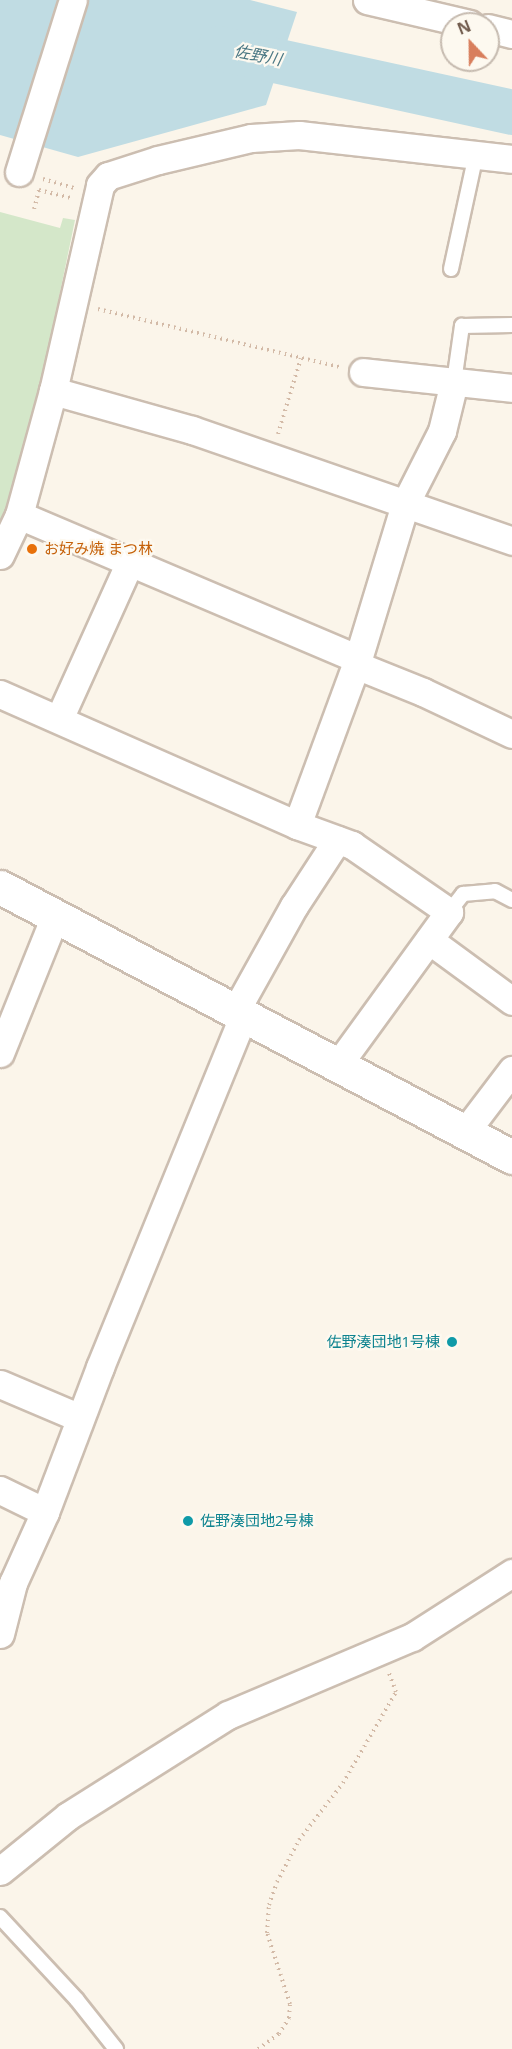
<!DOCTYPE html>
<meta charset="utf-8">
<style>
body{margin:0}
#map{position:relative;width:512px;height:2049px;overflow:hidden;background:#fbf5ea;font-family:"Open Sans","Noto Sans JP",sans-serif}
div>[style]{position:absolute}
.green>*{inset:0;background:#d4e7c9}
.water>*{inset:0;background:#c0dce3}
.river>*{height:45px;margin:-22.5px;padding:0 22.5px;transform-origin:22.5px;border-radius:22.5px;background:#c0dce3}
.path>*{height:4px;margin-top:-2px;transform-origin:0;background:repeating-linear-gradient(90deg,#d3baa7 0 1.5px,transparent 0 6px)}
.roads{filter:drop-shadow(2px 0 #ccbeb1) drop-shadow(-2px 0 #ccbeb1) drop-shadow(0 2px #ccbeb1) drop-shadow(0 -2px #ccbeb1)}
.lane>*{height:14px;margin:-7px;padding:0 7px;transform-origin:7px;border-radius:7px;background:#fff}
.street>*{height:27px;margin:-13.5px;padding:0 13.5px;transform-origin:13.5px;border-radius:13.5px;background:#fff}
.secondary>*{height:33px;margin:-16.5px;padding:0 16.5px;transform-origin:16.5px;border-radius:16.5px;background:#fff}
.dots>*{width:16px;height:16px;translate:-50% -50%;box-sizing:border-box;border:3px solid #fdf9f0;border-radius:50%}
span{translate:-50% -50%;white-space:nowrap;text-align:center;line-height:1.15;-webkit-text-stroke:4.5px #fdf9f0;paint-order:stroke}
.food-label{font-size:15px;color:#c56008}
.left{translate:0 -50%;text-align:left}
.culture-label{font-size:15px;color:#0d838f}
.right{translate:-100% -50%;text-align:right}
.water-label{font-size:16px;color:#4b7884;font-style:italic}
.north{position:absolute;left:440px;top:12px;width:60px;height:60px;box-sizing:border-box;background:#fdf9f0;border:2px solid #c6bbb0;border-radius:50%;rotate:338deg;font-size:16px;font-weight:700;line-height:24px;text-align:center;color:#735e4f}
.north::after{content:'';display:block;margin:auto;width:21px;height:27px;background:#d87e5c;clip-path:polygon(50% 0,100% 100%,50% 72%,0 100%)}
</style>
<div id="map">
<div class="green">
<div style="clip-path:polygon(0 212px,60px 228px,63px 218px,75px 220px,19px 491px,0 535px)"></div>
</div>
<div class="water">
<div style="clip-path:polygon(0 0,250px 0,297px 12px,266px 105px,78px 157px,0 135px)"></div>
</div>
<div class="river">
<div style="left:219px;top:48px;width:300px;rotate:12.3deg"></div>
</div>
<div class="path">
<div style="left:43px;top:179px;width:32px;rotate:16deg"></div>
<div style="left:34px;top:209px;width:20px;rotate:-75deg"></div>
<div style="left:39px;top:190px;width:33px;rotate:14deg"></div>
<div style="left:98px;top:309px;width:248px;rotate:13.5deg"></div>
<div style="left:278px;top:434px;width:79px;rotate:-73.2deg"></div>
<div style="left:258px;top:2049px;width:26px;rotate:-36deg"></div>
<div style="left:279px;top:2034px;width:19px;rotate:-58deg"></div>
<div style="left:289px;top:2018px;width:14px;rotate:-86deg"></div>
<div style="left:290px;top:2004px;width:75px;rotate:-107.9deg"></div>
<div style="left:267px;top:1933px;width:28px;rotate:-86deg"></div>
<div style="left:269px;top:1905px;width:24px;rotate:-71deg"></div>
<div style="left:277px;top:1882px;width:47px;rotate:-62.4deg"></div>
<div style="left:299px;top:1840px;width:72px;rotate:-52.3deg"></div>
<div style="left:343px;top:1783px;width:105px;rotate:-59.8deg"></div>
<div style="left:396px;top:1692px;width:20px;rotate:-110deg"></div>
</div>
<div class="roads">
<div class="lane">
<div style="left:451px;top:269px;width:118px;rotate:-77.7deg"></div>
<div style="left:454px;top:382px;width:57px;rotate:-81.9deg"></div>
<div style="left:462px;top:326px;width:50px;rotate:-1.1deg"></div>
<div style="left:449px;top:912px;width:23px;rotate:-52deg"></div>
<div style="left:463px;top:894px;width:32px;rotate:-5deg"></div>
<div style="left:495px;top:891px;width:19px;rotate:28deg"></div>
<div style="left:0;top:1917px;width:113px;rotate:47.1deg"></div>
<div style="left:77px;top:2000px;width:63px;rotate:51.5deg"></div>
</div>
<div class="street">
<div style="left:367px;top:0;width:105px;rotate:13.2deg"></div>
<div style="left:488px;top:28px;width:25px;rotate:14deg"></div>
<div style="left:19px;top:172px;width:180px;rotate:-72.6deg"></div>
<div style="left:363px;top:372px;width:150px;rotate:6.1deg"></div>
<div style="left:53px;top:391px;width:144px;rotate:15.7deg"></div>
<div style="left:192px;top:430px;width:339px;rotate:19.1deg"></div>
<div style="left:19px;top:515px;width:368px;rotate:23deg"></div>
<div style="left:0;top:555px;width:44px;rotate:-64.6deg"></div>
<div style="left:19px;top:515px;width:129px;rotate:-74.7deg"></div>
<div style="left:53px;top:391px;width:211px;rotate:-77.1deg"></div>
<div style="left:100px;top:185px;width:12px;rotate:-48deg"></div>
<div style="left:108px;top:176px;width:52px;rotate:-17.7deg"></div>
<div style="left:158px;top:160px;width:96px;rotate:-13.3deg"></div>
<div style="left:251px;top:138px;width:48px;rotate:-3.6deg"></div>
<div style="left:299px;top:135px;width:214px;rotate:6.4deg"></div>
<div style="left:356px;top:665px;width:72px;rotate:21.9deg"></div>
<div style="left:423px;top:692px;width:98px;rotate:25.3deg"></div>
<div style="left:0;top:694px;width:325px;rotate:23.8deg"></div>
<div style="left:297px;top:825px;width:59px;rotate:20deg"></div>
<div style="left:352px;top:845px;width:118px;rotate:34.6deg"></div>
<div style="left:449px;top:912px;width:189px;rotate:126deg"></div>
<div style="left:59px;top:719px;width:172px;rotate:-65.7deg"></div>
<div style="left:297px;top:825px;width:177px;rotate:-69.8deg"></div>
<div style="left:358px;top:659px;width:162px;rotate:-73.1deg"></div>
<div style="left:405px;top:504px;width:82px;rotate:-63.1deg"></div>
<div style="left:442px;top:431px;width:50px;rotate:-76.2deg"></div>
<div style="left:429px;top:940px;width:103px;rotate:36.3deg"></div>
<div style="left:236px;top:1010px;width:119px;rotate:-60.9deg"></div>
<div style="left:294px;top:906px;width:79px;rotate:-56.9deg"></div>
<div style="left:0;top:1053px;width:148px;rotate:-68.1deg"></div>
<div style="left:465px;top:1132px;width:78px;rotate:-52.8deg"></div>
<div style="left:0;top:1384px;width:87px;rotate:23deg"></div>
<div style="left:0;top:1490px;width:50px;rotate:26.1deg"></div>
<div style="left:0;top:1634px;width:53px;rotate:-75.7deg"></div>
<div style="left:13px;top:1583px;width:78px;rotate:-65.7deg"></div>
<div style="left:45px;top:1512px;width:155px;rotate:-69.2deg"></div>
<div style="left:100px;top:1367px;width:381px;rotate:-67.8deg"></div>
<div style="left:0;top:1871px;width:87px;rotate:-39deg"></div>
<div style="left:68px;top:1816px;width:189px;rotate:-32.3deg"></div>
<div style="left:228px;top:1715px;width:200px;rotate:-23deg"></div>
<div style="left:412px;top:1637px;width:119px;rotate:-32.6deg"></div>
</div>
<div class="secondary">
<div style="left:0;top:887px;width:579px;rotate:27.8deg"></div>
</div>
</div>
<div class="dots">
<div style="left:32px;top:549px;background:#e8710a"></div>
<div style="left:452px;top:1342px;background:#0f9aa8"></div>
<div style="left:188px;top:1521px;background:#0f9aa8"></div>
</div>
<div class="food-label">
<span class="left" style="left:44px;top:549px">お好み焼 まつ林</span>
</div>
<div class="culture-label">
<span class="right" style="left:440px;top:1342px">佐野湊団地1号棟</span>
<span class="left" style="left:200px;top:1521px">佐野湊団地2号棟</span>
</div>
<div class="water-label">
<span style="left:258px;top:55px;rotate:11deg">佐野川</span>
</div>
<div class="north">N</div>
</div>
